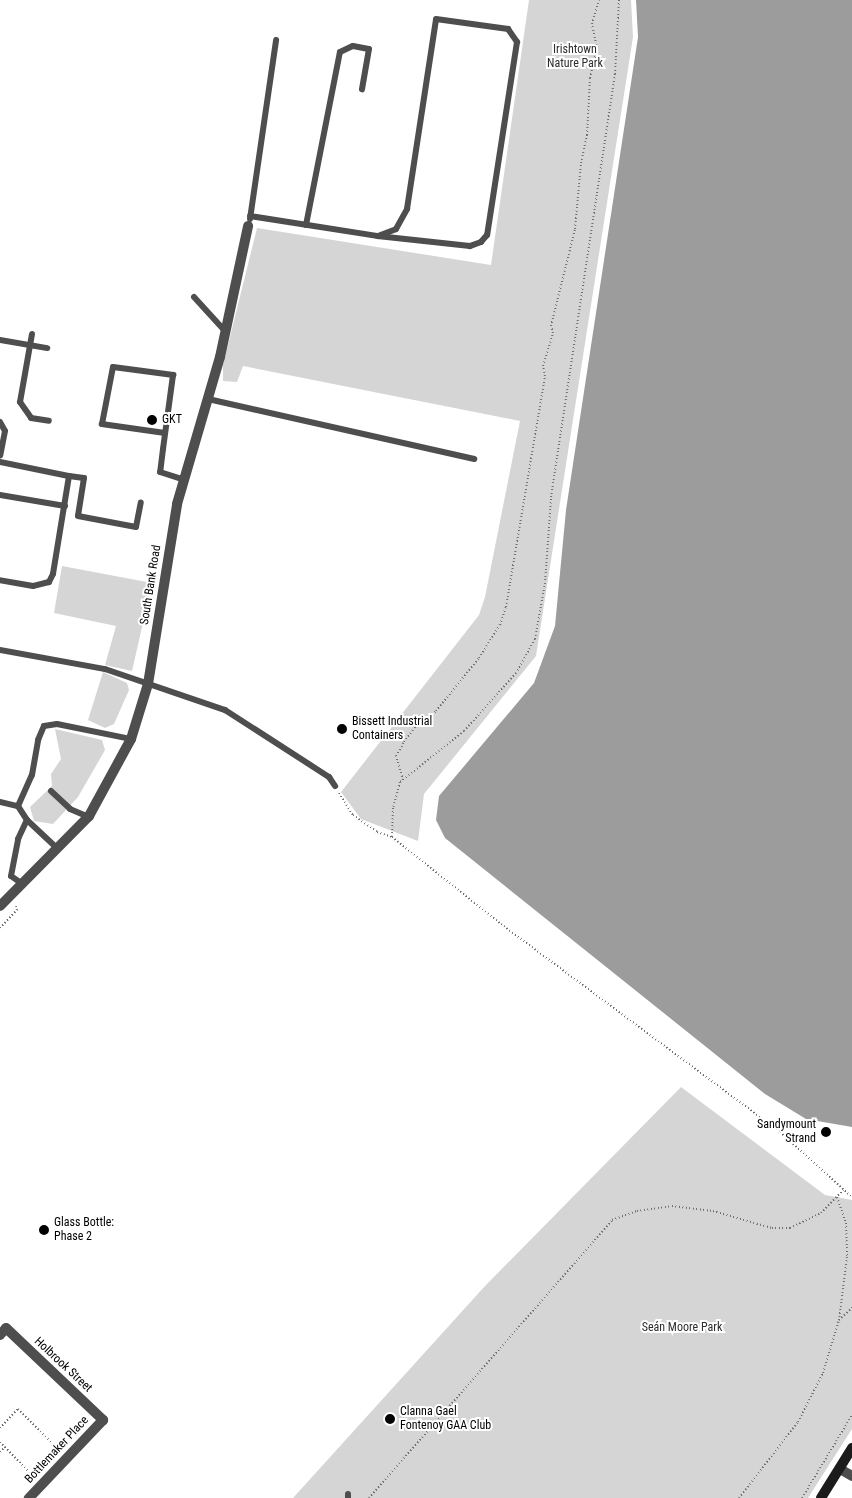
<!DOCTYPE html>
<meta charset="utf-8">
<style>
body{margin:0}
#map{position:relative;width:852px;height:1498px;overflow:hidden;background:#fff;font-family:"Roboto Condensed",sans-serif}
div>[style]{position:absolute}
.green>*{inset:0;background:#d5d5d5}
.water>*{inset:0;background:#9c9c9c}
.path>*{height:2px;margin-top:-1px;transform-origin:0;background:repeating-linear-gradient(90deg,#707070 0 1px,transparent 0 3.5px)}
.lane>*{height:6px;margin:-3px;padding:0 3px;transform-origin:3px;border-radius:3px;background:#4e4e4e}
.street>*{height:10px;margin:-5px;padding:0 5px;transform-origin:5px;border-radius:5px;background:#4e4e4e}
.secondary>*{height:10px;margin:-5px;padding:0 5px;transform-origin:5px;border-radius:5px;background:#1b1b1b}
.dots>*{width:14px;height:14px;translate:-50% -50%;box-sizing:border-box;border:2px solid #fff;border-radius:50%}
span{translate:-50% -50%;white-space:nowrap;text-align:center;line-height:1.15;-webkit-text-stroke:4px #fff;paint-order:stroke}
.park-label{font-size:12px;color:#2c2c2c}
.poi-label{font-size:12px;color:#000}
.left{translate:0 -50%;text-align:left}
.right{translate:-100% -50%;text-align:right}
.street-label{font-size:12px;color:#000}
</style>
<div id="map">
<div class="green">
<div style="clip-path:polygon(529px 0,631px 0,633px 37px,536px 656px,424px 794px,418px 841px,361px 819px,341px 792px,479px 615px,485px 597px,520px 421px,243px 366px,237px 382px,223px 381px,223px 365px,257px 228px,491px 265px)"></div>
<div style="clip-path:polygon(62px 566px,152px 583px,132px 671px,105px 665px,116px 626px,54px 613px)"></div>
<div style="clip-path:polygon(103px 672px,127px 683px,129px 690px,114px 724px,105px 728px,88px 720px)"></div>
<div style="clip-path:polygon(55px 729px,102px 740px,105px 750px,78px 797px,53px 824px,34px 821px,30px 807px,52px 786px,51px 774px,61px 759px)"></div>
<div style="clip-path:polygon(681px 1087px,825px 1195px,852px 1200px,852px 1429px,808px 1498px,293px 1498px,485px 1286px)"></div>
</div>
<div class="water">
<div style="clip-path:polygon(636px 0,852px 0,852px 1127px,806px 1119px,765px 1094px,445px 838px,436px 820px,439px 796px,534px 683px,555px 626px,566px 510px,638px 37px)"></div>
</div>
<div class="path">
<div style="left:619px;top:0;width:74px;rotate:93.1deg"></div>
<div style="left:615px;top:74px;width:430px;rotate:98.6deg"></div>
<div style="left:551px;top:499px;width:84px;rotate:94.1deg"></div>
<div style="left:545px;top:583px;width:57px;rotate:100.1deg"></div>
<div style="left:535px;top:639px;width:39px;rotate:119deg"></div>
<div style="left:516px;top:673px;width:78px;rotate:131.9deg"></div>
<div style="left:464px;top:731px;width:82px;rotate:141.4deg"></div>
<div style="left:400px;top:782px;width:27px;rotate:105deg"></div>
<div style="left:393px;top:808px;width:29px;rotate:92deg"></div>
<div style="left:392px;top:837px;width:139px;rotate:38.6deg"></div>
<div style="left:501px;top:924px;width:348px;rotate:36.7deg"></div>
<div style="left:780px;top:1132px;width:97px;rotate:42.1deg"></div>
<div style="left:403px;top:780px;width:25px;rotate:-106deg"></div>
<div style="left:396px;top:756px;width:16px;rotate:-60deg"></div>
<div style="left:404px;top:742px;width:19px;rotate:-54deg"></div>
<div style="left:415px;top:727px;width:26px;rotate:-37deg"></div>
<div style="left:436px;top:711px;width:68px;rotate:-50.9deg"></div>
<div style="left:479px;top:658px;width:39px;rotate:-58deg"></div>
<div style="left:500px;top:625px;width:19px;rotate:-72deg"></div>
<div style="left:506px;top:607px;width:234px;rotate:-80.4deg"></div>
<div style="left:545px;top:376px;width:10px;rotate:-101deg"></div>
<div style="left:543px;top:366px;width:34px;rotate:-73deg"></div>
<div style="left:553px;top:333px;width:7px;rotate:-106deg"></div>
<div style="left:551px;top:326px;width:100px;rotate:-76.1deg"></div>
<div style="left:575px;top:229px;width:66px;rotate:-84.8deg"></div>
<div style="left:581px;top:163px;width:29px;rotate:-78deg"></div>
<div style="left:587px;top:135px;width:57px;rotate:-87deg"></div>
<div style="left:590px;top:78px;width:31px;rotate:-77deg"></div>
<div style="left:597px;top:48px;width:25px;rotate:-102deg"></div>
<div style="left:592px;top:24px;width:25px;rotate:-74deg"></div>
<div style="left:339px;top:793px;width:26px;rotate:58deg"></div>
<div style="left:353px;top:815px;width:29px;rotate:35deg"></div>
<div style="left:377px;top:832px;width:16px;rotate:18deg"></div>
<div style="left:0;top:928px;width:25px;rotate:-47deg"></div>
<div style="left:17px;top:910px;width:4px;rotate:-104deg"></div>
<div style="left:837px;top:1197px;width:28px;rotate:71deg"></div>
<div style="left:846px;top:1223px;width:34px;rotate:88deg"></div>
<div style="left:847px;top:1257px;width:64px;rotate:97.2deg"></div>
<div style="left:0;top:1428px;width:26px;rotate:-47deg"></div>
<div style="left:18px;top:1409px;width:59px;rotate:45deg"></div>
<div style="left:0;top:1442px;width:47px;rotate:45.9deg"></div>
<div style="left:0;top:1452px;width:7px;rotate:-45deg"></div>
<div style="left:369px;top:1498px;width:369px;rotate:-48.8deg"></div>
<div style="left:612px;top:1220px;width:27px;rotate:-20deg"></div>
<div style="left:637px;top:1211px;width:35px;rotate:-8deg"></div>
<div style="left:672px;top:1206px;width:41px;rotate:7deg"></div>
<div style="left:713px;top:1211px;width:61px;rotate:16.1deg"></div>
<div style="left:772px;top:1228px;width:18px"></div>
<div style="left:790px;top:1228px;width:34px;rotate:-26deg"></div>
<div style="left:821px;top:1213px;width:32px;rotate:-46deg"></div>
<div style="left:739px;top:1498px;width:96px;rotate:-52.2deg"></div>
<div style="left:798px;top:1422px;width:55px;rotate:-63deg"></div>
<div style="left:823px;top:1373px;width:55px;rotate:-73.2deg"></div>
<div style="left:839px;top:1320px;width:18px;rotate:-43deg"></div>
<div style="left:802px;top:1498px;width:97px;rotate:-58.9deg"></div>
</div>
<div class="lane">
<div style="left:250px;top:216px;width:130px;rotate:8.9deg"></div>
<div style="left:378px;top:236px;width:19px;rotate:-21deg"></div>
<div style="left:396px;top:229px;width:23px;rotate:-61deg"></div>
<div style="left:407px;top:209px;width:192px;rotate:-81.3deg"></div>
<div style="left:436px;top:19px;width:73px;rotate:7.9deg"></div>
<div style="left:508px;top:29px;width:16px;rotate:55deg"></div>
<div style="left:517px;top:42px;width:195px;rotate:98.8deg"></div>
<div style="left:487px;top:235px;width:9px;rotate:131deg"></div>
<div style="left:481px;top:242px;width:12px;rotate:160deg"></div>
<div style="left:470px;top:246px;width:93px;rotate:-173.8deg"></div>
<div style="left:250px;top:219px;width:181px;rotate:-81.7deg"></div>
<div style="left:306px;top:225px;width:176px;rotate:-78.9deg"></div>
<div style="left:340px;top:52px;width:14px;rotate:-25deg"></div>
<div style="left:353px;top:46px;width:16px;rotate:11deg"></div>
<div style="left:369px;top:49px;width:41px;rotate:99.9deg"></div>
<div style="left:194px;top:297px;width:47px;rotate:47.6deg"></div>
<div style="left:32px;top:334px;width:69px;rotate:100deg"></div>
<div style="left:20px;top:402px;width:19px;rotate:55deg"></div>
<div style="left:31px;top:418px;width:18px;rotate:9deg"></div>
<div style="left:0;top:340px;width:48px;rotate:9.7deg"></div>
<div style="left:208px;top:399px;width:273px;rotate:12.7deg"></div>
<div style="left:0;top:422px;width:10px;rotate:61deg"></div>
<div style="left:5px;top:431px;width:25px;rotate:101deg"></div>
<div style="left:165px;top:433px;width:64px;rotate:-171.9deg"></div>
<div style="left:102px;top:424px;width:58px;rotate:-79.1deg"></div>
<div style="left:113px;top:367px;width:61px;rotate:7.6deg"></div>
<div style="left:173px;top:375px;width:75px;rotate:97.7deg"></div>
<div style="left:163px;top:449px;width:23px;rotate:97deg"></div>
<div style="left:160px;top:472px;width:25px;rotate:18deg"></div>
<div style="left:0;top:462px;width:70px;rotate:11.5deg"></div>
<div style="left:69px;top:476px;width:99px;rotate:99.3deg"></div>
<div style="left:53px;top:574px;width:9px;rotate:117deg"></div>
<div style="left:49px;top:582px;width:16px;rotate:166deg"></div>
<div style="left:33px;top:586px;width:34px;rotate:-170deg"></div>
<div style="left:69px;top:476px;width:15px;rotate:8deg"></div>
<div style="left:84px;top:478px;width:38px;rotate:99deg"></div>
<div style="left:78px;top:516px;width:59px;rotate:10.7deg"></div>
<div style="left:136px;top:527px;width:25px;rotate:-79deg"></div>
<div style="left:0;top:495px;width:66px;rotate:9.6deg"></div>
<div style="left:0;top:650px;width:107px;rotate:10.3deg"></div>
<div style="left:105px;top:669px;width:127px;rotate:18.9deg"></div>
<div style="left:225px;top:710px;width:124px;rotate:32.8deg"></div>
<div style="left:329px;top:777px;width:11px;rotate:56deg"></div>
<div style="left:51px;top:791px;width:26px;rotate:43deg"></div>
<div style="left:70px;top:809px;width:21px;rotate:23deg"></div>
<div style="left:0;top:802px;width:18px;rotate:13deg"></div>
<div style="left:27px;top:820px;width:17px;rotate:-123deg"></div>
<div style="left:18px;top:806px;width:34px;rotate:-66deg"></div>
<div style="left:32px;top:775px;width:36px;rotate:-80deg"></div>
<div style="left:38px;top:740px;width:15px;rotate:-67deg"></div>
<div style="left:44px;top:726px;width:13px;rotate:-9deg"></div>
<div style="left:57px;top:724px;width:76px;rotate:11.5deg"></div>
<div style="left:21px;top:883px;width:12px;rotate:-145deg"></div>
<div style="left:11px;top:876px;width:38px;rotate:-79deg"></div>
<div style="left:18px;top:839px;width:21px;rotate:-65deg"></div>
<div style="left:27px;top:820px;width:42px;rotate:43.1deg"></div>
<div style="left:348px;top:1494px;width:4px;rotate:90deg"></div>
</div>
<div class="street">
<div style="left:0;top:906px;width:127px;rotate:-45.3deg"></div>
<div style="left:89px;top:816px;width:88px;rotate:-61.4deg"></div>
<div style="left:131px;top:739px;width:58px;rotate:-72.8deg"></div>
<div style="left:148px;top:684px;width:182px;rotate:-80.8deg"></div>
<div style="left:177px;top:504px;width:153px;rotate:-73.7deg"></div>
<div style="left:220px;top:357px;width:134px;rotate:-77.9deg"></div>
<div style="left:0;top:1335px;width:9px;rotate:-49deg"></div>
<div style="left:6px;top:1328px;width:134px;rotate:43.5deg"></div>
<div style="left:103px;top:1420px;width:108px;rotate:133.5deg"></div>
<div style="left:840px;top:1469px;width:14px;rotate:30deg"></div>
</div>
<div class="secondary">
<div style="left:821px;top:1498px;width:59px;rotate:-58.2deg"></div>
</div>
<div class="dots">
<div style="left:152px;top:420px;background:#000"></div>
<div style="left:342px;top:729px;background:#000"></div>
<div style="left:826px;top:1132px;background:#000"></div>
<div style="left:44px;top:1230px;background:#000"></div>
<div style="left:390px;top:1419px;background:#000"></div>
</div>
<div class="park-label">
<span style="left:575px;top:57px">Irishtown<br>Nature Park</span>
<span style="left:682px;top:1328px">Seán Moore Park</span>
</div>
<div class="poi-label">
<span class="left" style="left:162px;top:420px">GKT</span>
<span class="left" style="left:352px;top:729px">Bissett Industrial<br>Containers</span>
<span class="right" style="left:816px;top:1132px">Sandymount<br>Strand</span>
<span class="left" style="left:54px;top:1230px">Glass Bottle:<br>Phase 2</span>
<span class="left" style="left:400px;top:1419px">Clanna Gael<br>Fontenoy GAA Club</span>
</div>
<div class="street-label">
<span style="left:151px;top:585px;rotate:-81deg">South Bank Road</span>
<span style="left:63px;top:1365px;rotate:43deg">Holbrook Street</span>
<span style="left:57px;top:1450px;rotate:-47deg">Bottlemaker Place</span>
</div>
</div>
